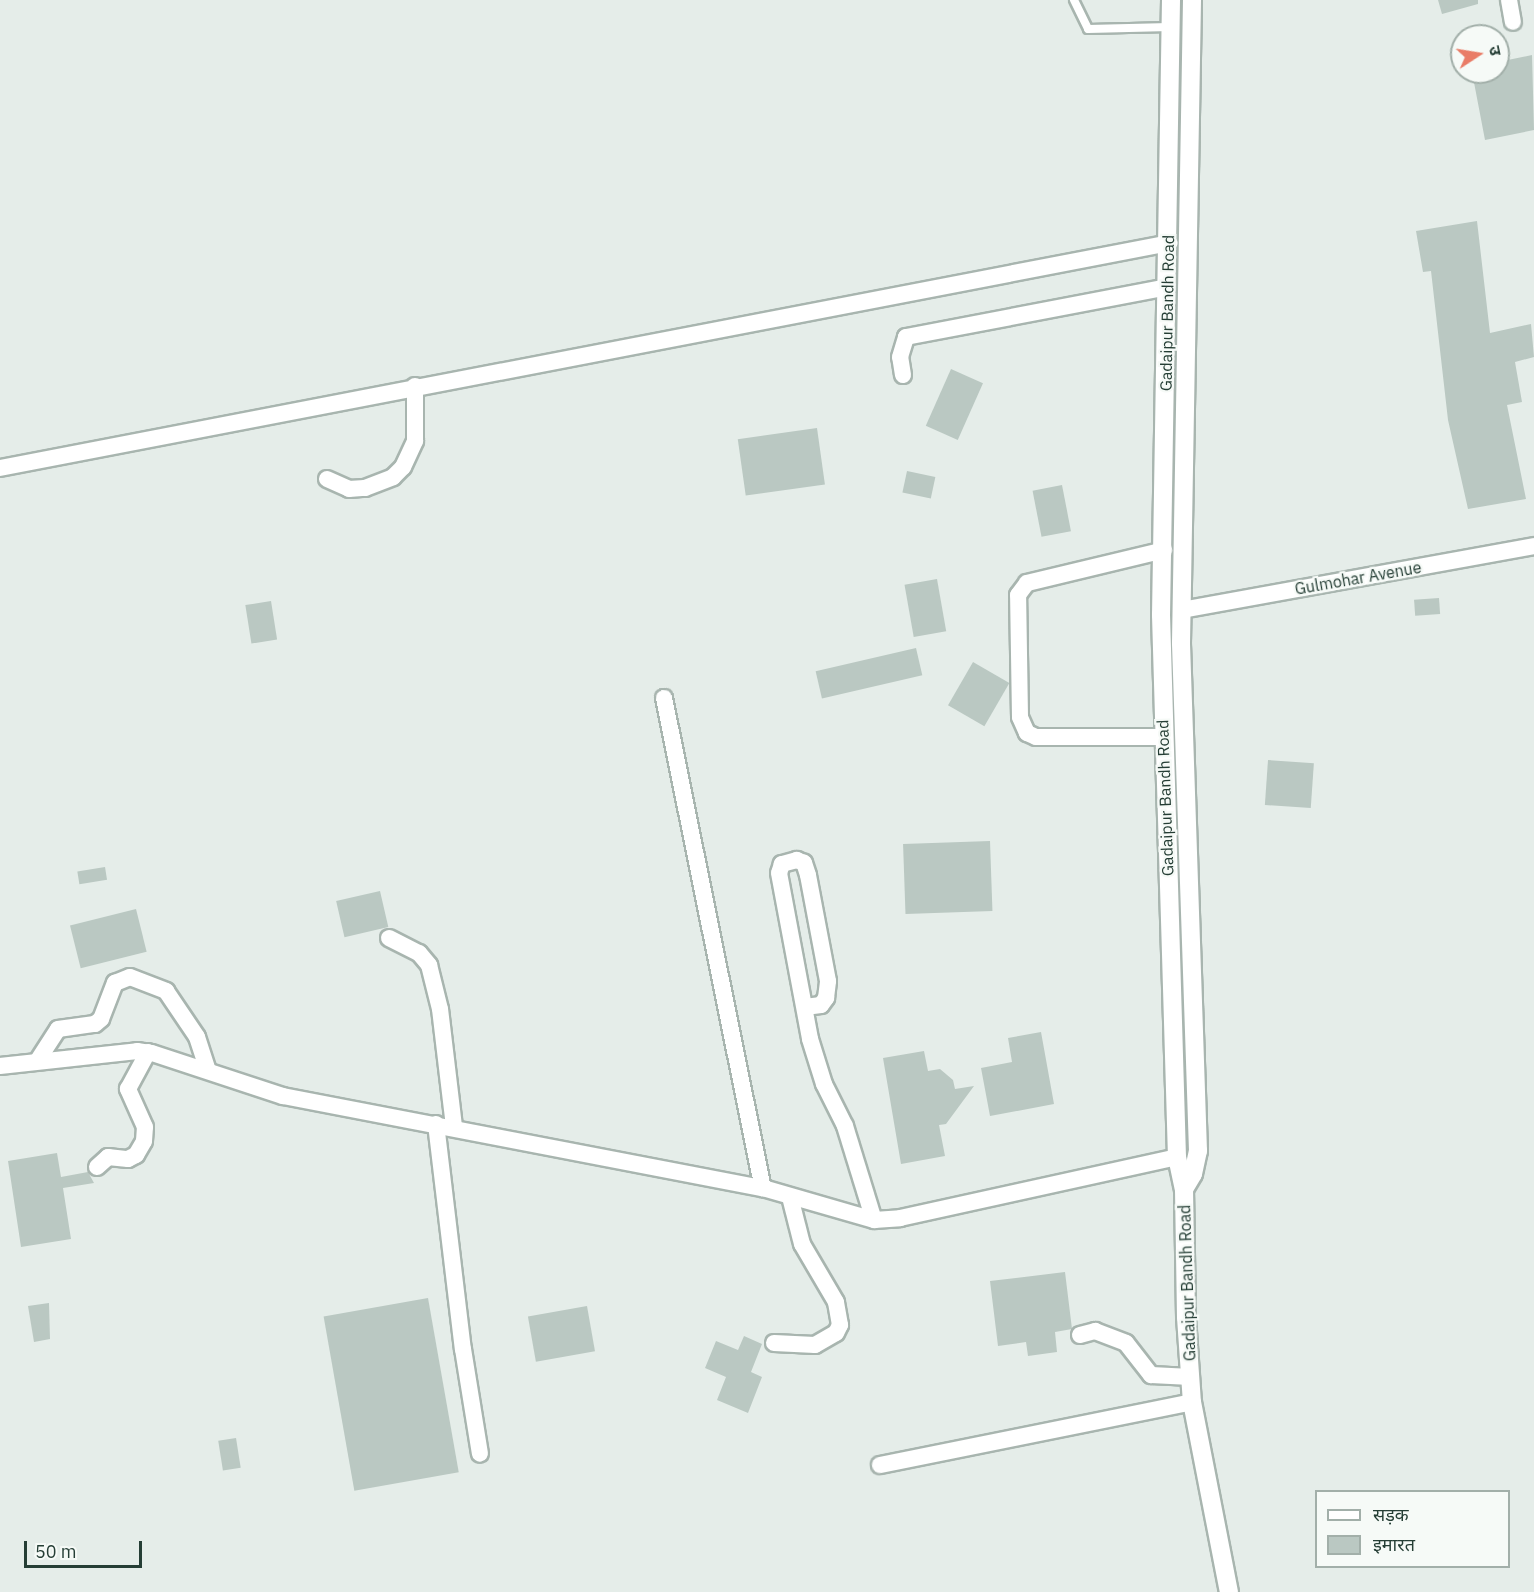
<!DOCTYPE html>
<meta charset="utf-8">
<style>
body{margin:0}
#map{position:relative;width:1534px;height:1592px;overflow:hidden;background:#e5ede9;font-family:"IBM Plex Sans","Noto Sans Devanagari",sans-serif}
div>[style]{position:absolute}
.building>*{inset:0;background:#bac8c2;transform-origin:0 0}
.roads{filter:drop-shadow(2px 0 #a8b5af) drop-shadow(-2px 0 #a8b5af) drop-shadow(0 2px #a8b5af) drop-shadow(0 -2px #a8b5af)}
.service>*{height:8px;margin:-4px;padding:0 4px;transform-origin:4px;border-radius:4px;background:#fff}
.minor>*{height:16px;margin:-8px;padding:0 8px;transform-origin:8px;border-radius:8px;background:#fff}
.tertiary>*{height:18px;margin:-9px;padding:0 9px;transform-origin:9px;border-radius:9px;background:#fff}
span{translate:-50% -50%;white-space:nowrap;text-align:center;line-height:1.15;-webkit-text-stroke:4.5px #f6faf7;paint-order:stroke}
.street-label{font-size:16px;color:#253e35}
.legend{position:absolute;left:1315px;top:1490px;width:195px;height:78px;box-sizing:border-box;background:#f6faf7;border:2px solid #a2afa9;margin:0;padding:8px 10px;list-style:none;font-size:18px;color:#253e35}
.legend li{display:flex;align-items:center;gap:12px;height:30px}
.legend b{width:30px;border:2px solid #a2afa9}
.north{position:absolute;left:1450px;top:24px;width:60px;height:60px;box-sizing:border-box;background:#f6faf7;border:2px solid #a2afa9;border-radius:50%;rotate:78deg;font-size:16px;font-weight:700;line-height:24px;text-align:center;color:#253e35}
.north::after{content:'';display:block;margin:auto;width:21px;height:27px;background:#e97c67;clip-path:polygon(50% 0,100% 100%,50% 72%,0 100%)}
.scale{position:absolute;left:24px;top:1541px;width:118px;height:27px;box-sizing:border-box;border:3px solid #253e35;border-top:0;padding-left:8px;font-size:18px;line-height:21px;white-space:nowrap;color:#253e35;-webkit-text-stroke:4px #f6faf7;paint-order:stroke}
</style>
<div id="map">
<div class="building">
<div style="clip-path:polygon(1438px 0,1478px 0,1478px 4px,1442px 14px)"></div>
<div style="clip-path:polygon(1532px 55px,1534px 130px,1485px 140px,1472px 72px,1498px 72px,1498px 62px)"></div>
<div style="clip-path:polygon(1477px 221px,1490px 333px,1531px 324px,1534px 357px,1515px 362px,1522px 402px,1507px 405px,1526px 499px,1468px 509px,1448px 420px,1431px 271px,1423px 272px,1416px 231px)"></div>
<div style="left:951px;top:369px;width:35px;height:62px;rotate:24deg"></div>
<div style="left:817px;top:428px;width:57px;height:80px;rotate:82deg"></div>
<div style="left:907px;top:471px;width:29px;height:22px;rotate:12deg"></div>
<div style="left:1062px;top:485px;width:47px;height:30px;rotate:79deg"></div>
<div style="left:937px;top:579px;width:53px;height:33px;rotate:80deg"></div>
<div style="left:1439px;top:598px;width:16px;height:25px;rotate:86deg"></div>
<div style="left:271px;top:601px;width:39px;height:26px;rotate:81deg"></div>
<div style="left:916px;top:648px;width:28px;height:103px;rotate:77deg"></div>
<div style="left:973px;top:662px;width:42px;height:50px;rotate:30deg"></div>
<div style="left:1268px;top:760px;width:46px;height:45px;rotate:4deg"></div>
<div style="left:990px;top:841px;width:70px;height:87px;rotate:88deg"></div>
<div style="left:105px;top:867px;width:13px;height:28px;rotate:81deg"></div>
<div style="left:380px;top:891px;width:37px;height:45px;rotate:77deg"></div>
<div style="left:136px;top:909px;width:44px;height:68px;rotate:76deg"></div>
<div style="clip-path:polygon(1041px 1032px,1054px 1104px,990px 1116px,981px 1068px,1012px 1062px,1008px 1038px)"></div>
<div style="clip-path:polygon(924px 1051px,928px 1071px,940px 1069px,953px 1080px,955px 1089px,974px 1086px,946px 1124px,939px 1125px,945px 1156px,901px 1164px,883px 1058px)"></div>
<div style="clip-path:polygon(57px 1153px,61px 1177px,88px 1172px,94px 1183px,63px 1188px,71px 1239px,21px 1247px,8px 1161px)"></div>
<div style="clip-path:polygon(1065px 1272px,1072px 1329px,1055px 1332px,1057px 1352px,1028px 1356px,1026px 1342px,998px 1346px,990px 1281px)"></div>
<div style="left:428px;top:1298px;width:177px;height:106px;rotate:80deg"></div>
<div style="clip-path:polygon(49px 1303px,50px 1339px,34px 1342px,28px 1306px)"></div>
<div style="left:587px;top:1306px;width:46px;height:60px;rotate:80deg"></div>
<div style="clip-path:polygon(744px 1336px,762px 1344px,751px 1372px,762px 1377px,748px 1413px,717px 1400px,726px 1377px,705px 1368px,716px 1341px,738px 1350px)"></div>
<div style="left:236px;top:1438px;width:30px;height:18px;rotate:81deg"></div>
</div>
<div class="roads">
<div class="service">
<div style="left:1074px;top:0;width:32px;rotate:64deg"></div>
<div style="left:1088px;top:29px;width:82px;rotate:-1.4deg"></div>
</div>
<div class="minor">
<div style="left:1509px;top:0;width:22px;rotate:80deg"></div>
<div style="left:903px;top:375px;width:18px;rotate:-99deg"></div>
<div style="left:900px;top:357px;width:21px;rotate:-73deg"></div>
<div style="left:906px;top:337px;width:266px;rotate:-10.8deg"></div>
<div style="left:0;top:468px;width:1191px;rotate:-10.89deg"></div>
<div style="left:327px;top:479px;width:24px;rotate:24deg"></div>
<div style="left:349px;top:489px;width:16px;rotate:-4deg"></div>
<div style="left:365px;top:488px;width:30px;rotate:-21deg"></div>
<div style="left:393px;top:477px;width:14px;rotate:-45deg"></div>
<div style="left:403px;top:467px;width:29px;rotate:-65deg"></div>
<div style="left:415px;top:441px;width:55px;rotate:-90deg"></div>
<div style="left:1182px;top:610px;width:358px;rotate:-10.3deg"></div>
<div style="left:664px;top:698px;width:500px;rotate:78.6deg"></div>
<div style="left:1162px;top:737px;width:126px;rotate:180deg"></div>
<div style="left:1036px;top:737px;width:10px;rotate:-156deg"></div>
<div style="left:1027px;top:733px;width:17px;rotate:-114deg"></div>
<div style="left:1020px;top:717px;width:122px;rotate:-90.9deg"></div>
<div style="left:1018px;top:595px;width:15px;rotate:-53deg"></div>
<div style="left:1027px;top:583px;width:141px;rotate:-13.5deg"></div>
<div style="left:389px;top:938px;width:34px;rotate:27deg"></div>
<div style="left:419px;top:953px;width:16px;rotate:50deg"></div>
<div style="left:429px;top:965px;width:45px;rotate:76deg"></div>
<div style="left:440px;top:1009px;width:119px;rotate:83.2deg"></div>
<div style="left:805px;top:1007px;width:16px;rotate:-7deg"></div>
<div style="left:821px;top:1005px;width:9px;rotate:-54deg"></div>
<div style="left:826px;top:998px;width:17px;rotate:-83deg"></div>
<div style="left:828px;top:981px;width:108px;rotate:-100.7deg"></div>
<div style="left:808px;top:875px;width:13px;rotate:-108deg"></div>
<div style="left:804px;top:863px;width:8px;rotate:-157deg"></div>
<div style="left:797px;top:860px;width:16px;rotate:165deg"></div>
<div style="left:782px;top:864px;width:9px;rotate:108deg"></div>
<div style="left:779px;top:873px;width:169px;rotate:79.4deg"></div>
<div style="left:810px;top:1039px;width:47px;rotate:72.7deg"></div>
<div style="left:824px;top:1084px;width:47px;rotate:63.4deg"></div>
<div style="left:845px;top:1126px;width:98px;rotate:72.9deg"></div>
<div style="left:38px;top:1060px;width:37px;rotate:-57deg"></div>
<div style="left:58px;top:1029px;width:37px;rotate:-8deg"></div>
<div style="left:95px;top:1024px;width:8px;rotate:-40deg"></div>
<div style="left:101px;top:1019px;width:39px;rotate:-69deg"></div>
<div style="left:115px;top:983px;width:16px;rotate:-22deg"></div>
<div style="left:130px;top:977px;width:39px;rotate:21deg"></div>
<div style="left:166px;top:991px;width:55px;rotate:56deg"></div>
<div style="left:197px;top:1037px;width:33px;rotate:72deg"></div>
<div style="left:0;top:1066px;width:138px;rotate:-6.2deg"></div>
<div style="left:137px;top:1051px;width:15px;rotate:8deg"></div>
<div style="left:152px;top:1053px;width:138px;rotate:18.2deg"></div>
<div style="left:283px;top:1096px;width:489px;rotate:10.9deg"></div>
<div style="left:763px;top:1188px;width:116px;rotate:16.1deg"></div>
<div style="left:874px;top:1220px;width:26px;rotate:-4deg"></div>
<div style="left:900px;top:1218px;width:284px;rotate:-12.4deg"></div>
<div style="left:436px;top:1124px;width:227px;rotate:83.2deg"></div>
<div style="left:463px;top:1349px;width:106px;rotate:80.8deg"></div>
<div style="left:97px;top:1167px;width:15px;rotate:-42deg"></div>
<div style="left:108px;top:1157px;width:20px;rotate:6deg"></div>
<div style="left:128px;top:1159px;width:9px;rotate:-27deg"></div>
<div style="left:136px;top:1155px;width:16px;rotate:-60deg"></div>
<div style="left:144px;top:1141px;width:14px;rotate:-86deg"></div>
<div style="left:145px;top:1127px;width:42px;rotate:-114.1deg"></div>
<div style="left:128px;top:1089px;width:42px;rotate:-61.6deg"></div>
<div style="left:1080px;top:1335px;width:16px;rotate:-15deg"></div>
<div style="left:1095px;top:1331px;width:33px;rotate:21deg"></div>
<div style="left:1126px;top:1343px;width:41px;rotate:52deg"></div>
<div style="left:1151px;top:1375px;width:40px;rotate:2.9deg"></div>
<div style="left:774px;top:1343px;width:41px;rotate:2.8deg"></div>
<div style="left:815px;top:1345px;width:24px;rotate:-30deg"></div>
<div style="left:836px;top:1333px;width:9px;rotate:-63deg"></div>
<div style="left:840px;top:1325px;width:23px;rotate:-100deg"></div>
<div style="left:836px;top:1302px;width:67px;rotate:-120.4deg"></div>
<div style="left:802px;top:1244px;width:49px;rotate:-104.3deg"></div>
<div style="left:880px;top:1465px;width:318px;rotate:-11.4deg"></div>
</div>
<div class="tertiary">
<div style="left:1171px;top:0;width:615px;rotate:90.93deg"></div>
<div style="left:1161px;top:615px;width:542px;rotate:88.31deg"></div>
<div style="left:1177px;top:1157px;width:33px;rotate:78deg"></div>
<div style="left:1184px;top:1189px;width:128px;rotate:89.1deg"></div>
<div style="left:1186px;top:1317px;width:85px;rotate:86deg"></div>
<div style="left:1192px;top:1402px;width:194px;rotate:79deg"></div>
<div style="left:1184px;top:1189px;width:17px;rotate:-59deg"></div>
<div style="left:1193px;top:1174px;width:24px;rotate:-78deg"></div>
<div style="left:1198px;top:1151px;width:508px;rotate:-91.92deg"></div>
<div style="left:1181px;top:643px;width:643px;rotate:-89.02deg"></div>
</div>
</div>
<div class="street-label">
<span style="left:1167px;top:313px;rotate:-89deg">Gadaipur Bandh Road</span>
<span style="left:1358px;top:578px;rotate:-10deg">Gulmohar Avenue</span>
<span style="left:1165px;top:798px;rotate:-92deg">Gadaipur Bandh Road</span>
<span style="left:1187px;top:1283px;rotate:-92deg">Gadaipur Bandh Road</span>
</div>
<ul class="legend">
<li><b style="height:8px;background:#fff"></b>सड़क</li>
<li><b style="height:16px;background:#bac8c2"></b>इमारत</li>
</ul>
<div class="north">उ</div>
<div class="scale">50 m</div>
</div>
